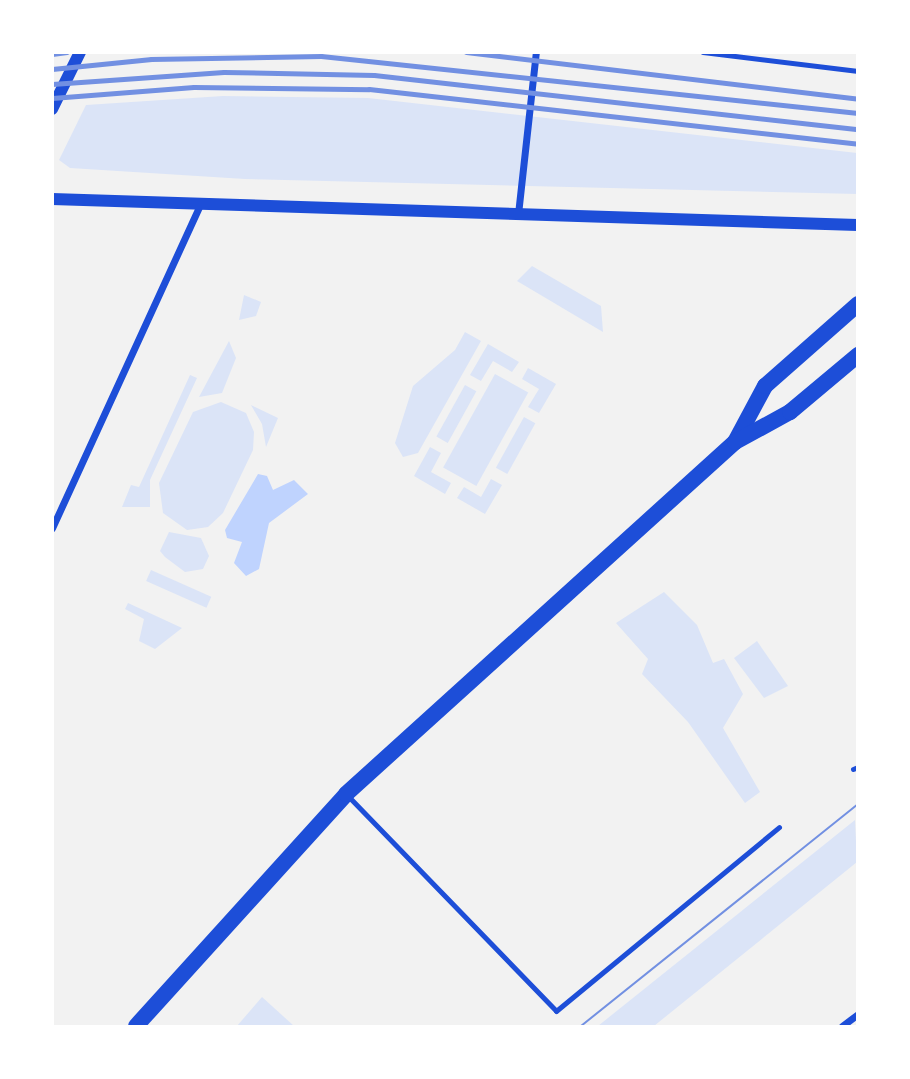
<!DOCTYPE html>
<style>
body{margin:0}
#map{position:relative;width:910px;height:1079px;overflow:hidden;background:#f2f2f2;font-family:"Times New Roman",serif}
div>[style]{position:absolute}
.green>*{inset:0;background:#dbe4f7;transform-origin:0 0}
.water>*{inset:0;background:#bfd3fe}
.path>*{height:4.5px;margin:-2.25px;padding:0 2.25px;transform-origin:2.25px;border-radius:2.25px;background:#1d4ed8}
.service>*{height:5px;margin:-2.5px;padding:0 2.5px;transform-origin:2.5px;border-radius:2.5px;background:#1d4ed8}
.minor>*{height:7px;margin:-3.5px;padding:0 3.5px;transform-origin:3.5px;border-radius:3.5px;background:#1d4ed8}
.tertiary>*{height:12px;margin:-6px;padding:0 6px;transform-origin:6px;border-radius:6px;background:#1d4ed8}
.primary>*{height:16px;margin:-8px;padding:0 8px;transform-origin:8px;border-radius:8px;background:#1d4ed8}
.tram>*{height:2px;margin:-1px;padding:0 1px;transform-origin:1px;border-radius:1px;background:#7290e2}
.rail>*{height:5px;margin:-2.5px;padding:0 2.5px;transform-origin:2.5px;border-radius:2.5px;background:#7290e2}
span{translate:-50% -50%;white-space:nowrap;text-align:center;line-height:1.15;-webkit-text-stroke:5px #fff;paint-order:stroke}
.frame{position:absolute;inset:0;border:54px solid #fff;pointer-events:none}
</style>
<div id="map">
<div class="green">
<div style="clip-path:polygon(223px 96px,368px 98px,857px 153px,858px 194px,245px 179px,70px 168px,59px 160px,86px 105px)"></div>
<div style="clip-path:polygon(532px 266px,601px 306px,603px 332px,517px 281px)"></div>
<div style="clip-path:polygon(244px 295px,261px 302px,256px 316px,239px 320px)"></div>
<div style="clip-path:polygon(465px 332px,481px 341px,418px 453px,403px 457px,395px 443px,413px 386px,455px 350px)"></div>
<div style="clip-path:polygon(229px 341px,236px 358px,222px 393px,199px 397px)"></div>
<div style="clip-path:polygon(488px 344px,519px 362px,512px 372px,493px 361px,481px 381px,470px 375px)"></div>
<div style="clip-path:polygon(528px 368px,556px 384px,539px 413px,528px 407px,539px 389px,522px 379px)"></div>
<div style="left:495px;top:374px;width:38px;height:107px;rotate:29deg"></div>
<div style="clip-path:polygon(190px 375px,197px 378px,150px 480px,150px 507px,122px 507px,131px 485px,139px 487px)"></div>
<div style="left:465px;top:385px;width:13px;height:59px;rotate:29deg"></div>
<div style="clip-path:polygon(221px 402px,246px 413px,254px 432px,253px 450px,223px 513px,208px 527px,187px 530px,163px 513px,159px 483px,193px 412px)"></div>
<div style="clip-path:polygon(251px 405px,278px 418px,266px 447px,262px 424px)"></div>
<div style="left:524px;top:417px;width:13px;height:58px;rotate:29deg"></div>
<div style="clip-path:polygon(430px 447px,441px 453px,431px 472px,451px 483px,445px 494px,414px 476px)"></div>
<div style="clip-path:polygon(491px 479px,502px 485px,485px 514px,457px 498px,464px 487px,481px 497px)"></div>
<div style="clip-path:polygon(169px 532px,201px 538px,209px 556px,203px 569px,185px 572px,165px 557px,160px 551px)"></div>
<div style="left:151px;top:570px;width:66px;height:12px;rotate:24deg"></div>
<div style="clip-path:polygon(664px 592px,697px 625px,713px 663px,724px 659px,743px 694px,723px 728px,760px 792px,745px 803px,688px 722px,642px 674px,648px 659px,616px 623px)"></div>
<div style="clip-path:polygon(128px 603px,182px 628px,155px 649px,139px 641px,144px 619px,125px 609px)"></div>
<div style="clip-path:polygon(757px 641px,788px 686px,764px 698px,734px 658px)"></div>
<div style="clip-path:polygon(855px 820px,857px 862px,654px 1026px,598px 1026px)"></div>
<div style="clip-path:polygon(262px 997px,294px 1026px,237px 1026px)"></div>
</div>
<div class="water">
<div style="clip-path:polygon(258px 474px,267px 476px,273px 490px,294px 480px,308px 494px,269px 523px,259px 569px,246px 576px,234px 563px,242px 542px,227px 538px,225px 530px)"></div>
</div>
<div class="path">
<div style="left:703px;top:52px;width:156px;rotate:7deg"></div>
</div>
<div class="service">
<div style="left:853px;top:769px;width:5px;rotate:-22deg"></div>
<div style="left:348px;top:796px;width:299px;rotate:45.9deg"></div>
<div style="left:556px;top:1011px;width:289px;rotate:-39.5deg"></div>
</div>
<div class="minor">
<div style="left:518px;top:214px;width:163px;rotate:-83.7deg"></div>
<div style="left:52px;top:528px;width:355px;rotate:-65.4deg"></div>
<div style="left:842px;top:1026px;width:20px;rotate:-37deg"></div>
</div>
<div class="tertiary">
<div style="left:52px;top:109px;width:64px;rotate:-63.8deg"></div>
<div style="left:52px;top:199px;width:806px;rotate:1.85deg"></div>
</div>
<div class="primary">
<div style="left:735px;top:442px;width:64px;rotate:-61.8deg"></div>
<div style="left:765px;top:386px;width:124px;rotate:-41.4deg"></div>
<div style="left:136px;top:1026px;width:313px;rotate:-47.8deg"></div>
<div style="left:346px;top:794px;width:525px;rotate:-42.14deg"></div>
<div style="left:735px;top:442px;width:63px;rotate:-28.6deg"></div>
<div style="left:790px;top:412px;width:89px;rotate:-40deg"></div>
</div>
<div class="tram">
<div style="left:581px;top:1026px;width:355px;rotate:-38.7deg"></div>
</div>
<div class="rail">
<div style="left:466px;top:52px;width:395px;rotate:6.8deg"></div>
<div style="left:52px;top:54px;width:15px;rotate:-8deg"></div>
<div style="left:52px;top:69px;width:100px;rotate:-5.8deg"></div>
<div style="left:151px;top:59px;width:170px;rotate:-1deg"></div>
<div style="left:321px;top:56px;width:540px;rotate:6.06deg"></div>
<div style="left:52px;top:84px;width:172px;rotate:-4deg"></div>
<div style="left:224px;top:72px;width:150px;rotate:1.1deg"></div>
<div style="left:374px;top:75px;width:487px;rotate:6.4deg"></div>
<div style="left:52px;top:98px;width:142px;rotate:-4.4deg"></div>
<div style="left:194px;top:87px;width:175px;rotate:0.7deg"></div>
<div style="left:369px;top:89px;width:492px;rotate:6.4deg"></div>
</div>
<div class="frame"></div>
</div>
